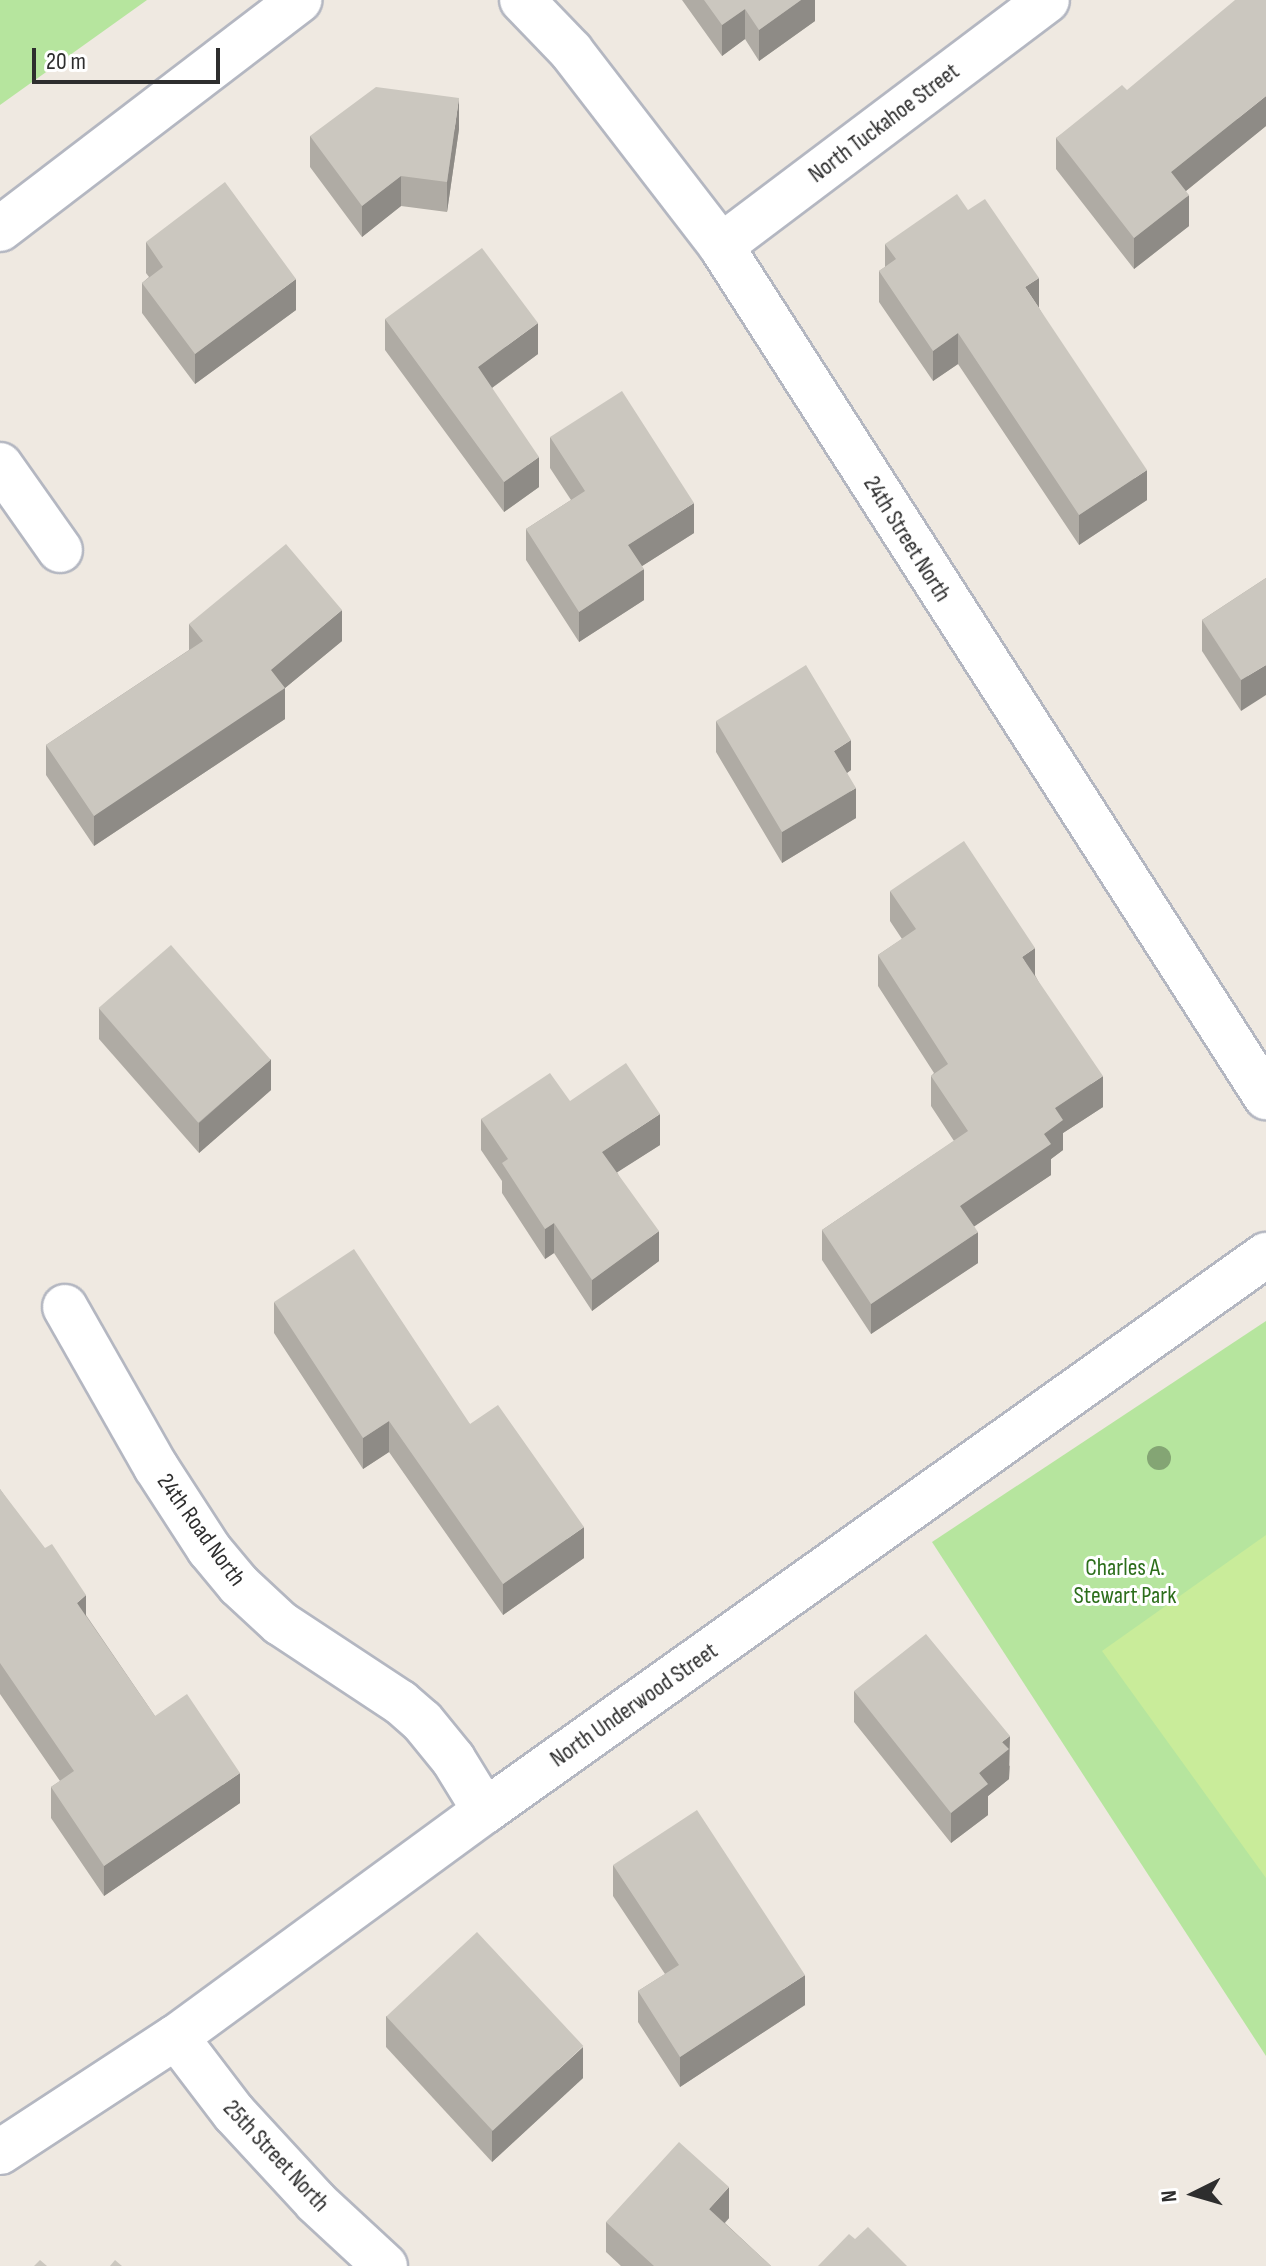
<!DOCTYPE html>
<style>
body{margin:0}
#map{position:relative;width:1266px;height:2266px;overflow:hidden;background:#efe9e1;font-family:"Sofia Sans Condensed",sans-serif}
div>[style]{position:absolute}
.green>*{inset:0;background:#b6e59e}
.pitch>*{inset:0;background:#c9ec9a}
.roads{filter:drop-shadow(2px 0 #b4b7c1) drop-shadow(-2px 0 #b4b7c1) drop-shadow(0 2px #b4b7c1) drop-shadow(0 -2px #b4b7c1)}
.minor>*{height:44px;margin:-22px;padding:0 22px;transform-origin:22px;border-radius:22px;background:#fff}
.trees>*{width:24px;height:24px;margin:-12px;border-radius:50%;background:#84a574}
.wall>*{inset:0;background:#afaba4}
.shaded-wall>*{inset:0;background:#8e8b86}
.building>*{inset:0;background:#cbc7bf;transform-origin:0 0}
span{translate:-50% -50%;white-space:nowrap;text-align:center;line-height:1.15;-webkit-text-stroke:6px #fff;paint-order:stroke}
.street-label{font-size:24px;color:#2e2e2e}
.park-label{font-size:24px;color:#2c6e1b}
.north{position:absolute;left:1154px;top:2154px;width:80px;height:80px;-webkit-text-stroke:6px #fff;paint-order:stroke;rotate:265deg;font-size:22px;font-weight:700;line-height:32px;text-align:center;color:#2e2e2e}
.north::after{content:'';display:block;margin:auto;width:28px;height:36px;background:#2e2e2e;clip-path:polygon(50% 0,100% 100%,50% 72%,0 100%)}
.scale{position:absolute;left:32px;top:48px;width:188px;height:36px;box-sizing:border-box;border:4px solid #2e2e2e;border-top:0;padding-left:10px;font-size:24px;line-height:28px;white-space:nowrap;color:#2e2e2e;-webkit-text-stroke:6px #fff;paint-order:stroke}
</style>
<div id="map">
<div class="green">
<div style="clip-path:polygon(0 0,147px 0,0 105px)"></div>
<div style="clip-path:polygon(1266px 1321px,1266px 2056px,932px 1542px)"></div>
</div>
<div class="pitch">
<div style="clip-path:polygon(1266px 1535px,1266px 1878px,1102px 1651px)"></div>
</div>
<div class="roads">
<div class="minor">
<div style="left:522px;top:0;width:71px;rotate:46.1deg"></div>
<div style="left:571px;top:51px;width:246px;rotate:52.4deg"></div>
<div style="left:721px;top:246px;width:1011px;rotate:57.36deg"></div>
<div style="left:0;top:229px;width:377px;rotate:-37.4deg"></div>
<div style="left:721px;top:246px;width:408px;rotate:-37deg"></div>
<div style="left:0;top:465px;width:104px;rotate:54.8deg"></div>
<div style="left:65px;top:1307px;width:184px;rotate:60.4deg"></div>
<div style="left:156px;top:1467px;width:98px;rotate:57.1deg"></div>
<div style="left:209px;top:1549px;width:47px;rotate:50.2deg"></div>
<div style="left:239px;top:1585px;width:56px;rotate:42.8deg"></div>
<div style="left:280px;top:1623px;width:144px;rotate:33.4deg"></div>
<div style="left:400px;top:1702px;width:29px;rotate:41deg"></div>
<div style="left:422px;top:1721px;width:49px;rotate:50.8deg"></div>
<div style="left:453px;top:1759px;width:61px;rotate:58.4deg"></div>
<div style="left:176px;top:2037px;width:96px;rotate:52.7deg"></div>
<div style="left:234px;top:2113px;width:121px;rotate:47.3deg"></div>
<div style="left:316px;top:2202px;width:94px;rotate:42.8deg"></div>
<div style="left:0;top:2152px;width:210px;rotate:-33.2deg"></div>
<div style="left:176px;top:2037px;width:383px;rotate:-36.2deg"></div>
<div style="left:485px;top:1811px;width:959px;rotate:-35.45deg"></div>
</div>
</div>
<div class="trees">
<div style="left:1159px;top:1458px"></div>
</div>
<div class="wall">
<div style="clip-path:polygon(682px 0,815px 0,815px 21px,759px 61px,745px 39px,722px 56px)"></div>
<div style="clip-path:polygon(1127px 90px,1266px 126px,1186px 191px,1189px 226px,1134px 269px,1056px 169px,1056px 138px)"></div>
<div style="clip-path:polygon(459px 129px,447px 212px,401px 206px,362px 237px,310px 167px,310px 136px)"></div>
<div style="clip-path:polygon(146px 242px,296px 310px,195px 384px,142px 313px,142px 283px,149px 277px,146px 273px)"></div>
<div style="clip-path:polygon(885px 244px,1039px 308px,1147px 500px,1079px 545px,958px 364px,933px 381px,879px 302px,879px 271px,885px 267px)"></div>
<div style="clip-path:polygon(385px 319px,538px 354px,492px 388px,539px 487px,504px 512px,385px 350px)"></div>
<div style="clip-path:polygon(550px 437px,694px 533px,642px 566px,644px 600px,579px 642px,526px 560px,526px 529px,571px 500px,550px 468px)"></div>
<div style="clip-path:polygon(1266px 578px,1241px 711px,1202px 651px,1202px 620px)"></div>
<div style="clip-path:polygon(189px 624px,342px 641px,285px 688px,285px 719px,94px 846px,46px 775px,46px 745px,189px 650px)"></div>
<div style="clip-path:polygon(716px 721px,851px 770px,847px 773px,856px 818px,782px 863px,716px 752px)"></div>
<div style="clip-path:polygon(890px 891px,1035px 975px,1103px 1107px,1063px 1133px,1063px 1150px,1051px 1159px,1051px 1175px,974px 1226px,978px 1263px,871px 1334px,822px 1260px,822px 1230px,954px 1141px,931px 1106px,931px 1076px,934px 1073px,878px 986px,878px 955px,902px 939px,890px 921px)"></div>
<div style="clip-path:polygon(99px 1008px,271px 1090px,199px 1153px,99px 1039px)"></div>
<div style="clip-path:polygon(570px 1101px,660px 1145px,617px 1172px,659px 1261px,592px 1311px,554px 1253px,545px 1259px,502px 1193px,502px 1181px,481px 1150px,481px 1119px)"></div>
<div style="clip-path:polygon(274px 1302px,470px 1424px,584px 1558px,503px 1615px,389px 1452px,363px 1469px,274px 1333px)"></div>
<div style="clip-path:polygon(0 1489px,155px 1716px,240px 1803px,104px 1896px,51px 1818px,51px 1787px,60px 1781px,0 1694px)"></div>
<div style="clip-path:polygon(854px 1691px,1010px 1766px,1009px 1779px,988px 1796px,988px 1815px,951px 1843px,854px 1722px)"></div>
<div style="clip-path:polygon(613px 1865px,805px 2005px,680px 2087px,638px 2022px,638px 1991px,665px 1974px,613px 1896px)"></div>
<div style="clip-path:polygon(386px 2016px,583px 2078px,492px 2162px,386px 2047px)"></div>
<div style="clip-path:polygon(729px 2218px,725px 2223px,771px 2266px,621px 2266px,606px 2252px,606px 2222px)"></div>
</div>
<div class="shaded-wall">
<div style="clip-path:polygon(801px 0,815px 0,815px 21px,759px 61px,759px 30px)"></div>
<div style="clip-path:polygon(745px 9px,745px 39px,722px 56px,722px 25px)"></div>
<div style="clip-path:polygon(1266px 96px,1266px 126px,1171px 203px,1171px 172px)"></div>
<div style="clip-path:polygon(459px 98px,459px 129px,447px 212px,447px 182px)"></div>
<div style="clip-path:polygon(401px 176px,401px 206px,362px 237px,362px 206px)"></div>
<div style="clip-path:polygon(1189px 195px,1189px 226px,1134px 269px,1134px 238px)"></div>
<div style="clip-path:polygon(1039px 278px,1039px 308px,1025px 287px)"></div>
<div style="clip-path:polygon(296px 279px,296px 310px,195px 384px,195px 354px)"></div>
<div style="clip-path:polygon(538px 323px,538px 354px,478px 398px,478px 367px)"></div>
<div style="clip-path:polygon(958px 333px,958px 364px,933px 381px,933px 351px)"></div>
<div style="clip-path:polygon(539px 457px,539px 487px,504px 512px,504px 482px)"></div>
<div style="clip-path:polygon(1147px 470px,1147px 500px,1079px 545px,1079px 515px)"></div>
<div style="clip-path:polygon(694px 503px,694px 533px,628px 575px,628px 545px)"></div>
<div style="clip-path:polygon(644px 569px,644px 600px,579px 642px,579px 612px)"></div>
<div style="clip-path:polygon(342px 610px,342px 641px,285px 688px,285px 719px,94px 846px,94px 816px)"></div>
<div style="clip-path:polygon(1266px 665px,1266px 695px,1241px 711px,1241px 680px)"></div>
<div style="clip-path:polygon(851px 740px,851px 770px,834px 782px,834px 751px)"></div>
<div style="clip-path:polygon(856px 788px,856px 818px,782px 863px,782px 832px)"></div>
<div style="clip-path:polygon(1035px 948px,1035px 979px,1022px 957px)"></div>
<div style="clip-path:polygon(271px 1059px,271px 1090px,199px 1153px,199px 1123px)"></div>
<div style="clip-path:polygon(1103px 1076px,1103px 1107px,1063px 1133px,1063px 1150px,1051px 1159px,1051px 1175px,960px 1236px,960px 1206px,1044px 1134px,1055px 1108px)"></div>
<div style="clip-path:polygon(660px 1114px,660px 1145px,602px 1182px,602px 1152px)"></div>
<div style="clip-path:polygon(554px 1223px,554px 1253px,545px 1259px,545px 1229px)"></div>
<div style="clip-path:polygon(659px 1231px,659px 1261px,592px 1311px,592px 1280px)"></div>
<div style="clip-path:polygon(978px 1232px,978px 1263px,871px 1334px,871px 1304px)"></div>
<div style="clip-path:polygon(389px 1421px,389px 1452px,363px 1469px,363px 1438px)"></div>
<div style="clip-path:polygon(584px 1527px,584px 1558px,503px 1615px,503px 1584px)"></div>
<div style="clip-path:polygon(86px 1595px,86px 1626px,77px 1603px)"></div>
<div style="clip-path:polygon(1010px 1736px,1009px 1779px,988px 1796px,988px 1815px,951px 1843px,951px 1813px,1002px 1742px)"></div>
<div style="clip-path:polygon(240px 1773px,240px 1803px,104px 1896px,104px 1866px)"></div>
<div style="clip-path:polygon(805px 1975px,805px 2005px,680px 2087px,680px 2057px)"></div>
<div style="clip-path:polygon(583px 2047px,583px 2078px,492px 2162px,492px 2131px)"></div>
<div style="clip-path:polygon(729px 2187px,729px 2218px,709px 2239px,709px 2209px)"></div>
</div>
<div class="building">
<div style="clip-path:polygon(704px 0,801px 0,759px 30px,745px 9px,722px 25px)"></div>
<div style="clip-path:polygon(1235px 0,1266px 0,1266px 96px,1171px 172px,1189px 195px,1134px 238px,1056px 138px,1122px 85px,1127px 90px)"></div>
<div style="clip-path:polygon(376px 87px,459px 98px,447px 182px,401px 176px,362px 206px,310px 136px)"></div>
<div style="clip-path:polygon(225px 182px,296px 279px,195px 354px,142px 283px,163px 267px,146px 242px)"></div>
<div style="clip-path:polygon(957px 194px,968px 210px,985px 199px,1039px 278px,1025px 287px,1147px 470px,1079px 515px,958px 333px,933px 351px,879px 271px,896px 259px,885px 244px)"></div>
<div style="clip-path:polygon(482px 248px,538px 323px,478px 367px,539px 457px,504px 482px,385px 319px)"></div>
<div style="clip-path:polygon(622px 391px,694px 503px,628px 545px,644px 569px,579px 612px,526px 529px,585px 491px,550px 437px)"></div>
<div style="clip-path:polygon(286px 544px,342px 610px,271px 670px,285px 688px,94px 816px,46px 745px,203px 641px,189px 624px)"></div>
<div style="clip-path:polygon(1266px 578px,1266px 665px,1241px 680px,1202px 620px)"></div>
<div style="clip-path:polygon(806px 665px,851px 740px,834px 751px,856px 788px,782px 832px,716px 721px)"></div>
<div style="clip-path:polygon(964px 841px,1035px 948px,1022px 957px,1103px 1076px,1055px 1108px,1063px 1120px,1044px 1134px,1051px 1144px,960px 1206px,978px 1232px,871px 1304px,822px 1230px,968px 1131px,931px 1076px,948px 1064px,878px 955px,916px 929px,890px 891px)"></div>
<div style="left:171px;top:945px;width:152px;height:96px;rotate:49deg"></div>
<div style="clip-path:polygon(626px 1063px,660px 1114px,602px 1152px,659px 1231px,592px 1280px,554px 1223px,545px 1229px,502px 1163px,508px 1159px,481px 1119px,550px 1073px,570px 1101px)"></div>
<div style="clip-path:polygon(354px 1249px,470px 1424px,498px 1405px,584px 1527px,503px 1584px,389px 1421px,363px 1438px,274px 1302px)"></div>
<div style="clip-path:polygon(0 1489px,45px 1548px,52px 1544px,86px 1595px,77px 1603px,155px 1716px,187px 1694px,240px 1773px,104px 1866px,51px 1787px,74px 1771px,0 1663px)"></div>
<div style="clip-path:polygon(926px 1634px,1010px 1736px,1002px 1742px,1009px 1749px,979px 1773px,988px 1784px,951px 1813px,854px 1691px)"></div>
<div style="clip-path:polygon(697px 1810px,805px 1975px,680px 2057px,638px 1991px,679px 1965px,613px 1865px)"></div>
<div style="left:477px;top:1932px;width:156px;height:124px;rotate:47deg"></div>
<div style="clip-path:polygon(679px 2142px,729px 2187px,709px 2209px,771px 2266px,654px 2266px,606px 2222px)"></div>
<div style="clip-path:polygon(868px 2227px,907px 2266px,818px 2266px,849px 2234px,855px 2239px)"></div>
<div style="clip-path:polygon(40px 2260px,47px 2266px,34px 2266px)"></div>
<div style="clip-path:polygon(115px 2260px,122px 2266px,110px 2266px)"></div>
</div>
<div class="street-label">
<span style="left:884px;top:123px;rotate:-37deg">North Tuckahoe Street</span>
<span style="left:907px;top:539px;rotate:58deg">24th Street North</span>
<span style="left:201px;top:1530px;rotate:54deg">24th Road North</span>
<span style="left:634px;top:1705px;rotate:-35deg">North Underwood Street</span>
<span style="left:276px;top:2156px;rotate:47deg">25th Street North</span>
</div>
<div class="park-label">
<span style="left:1125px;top:1582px">Charles A.<br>Stewart Park</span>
</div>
<div class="north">N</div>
<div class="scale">20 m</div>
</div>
